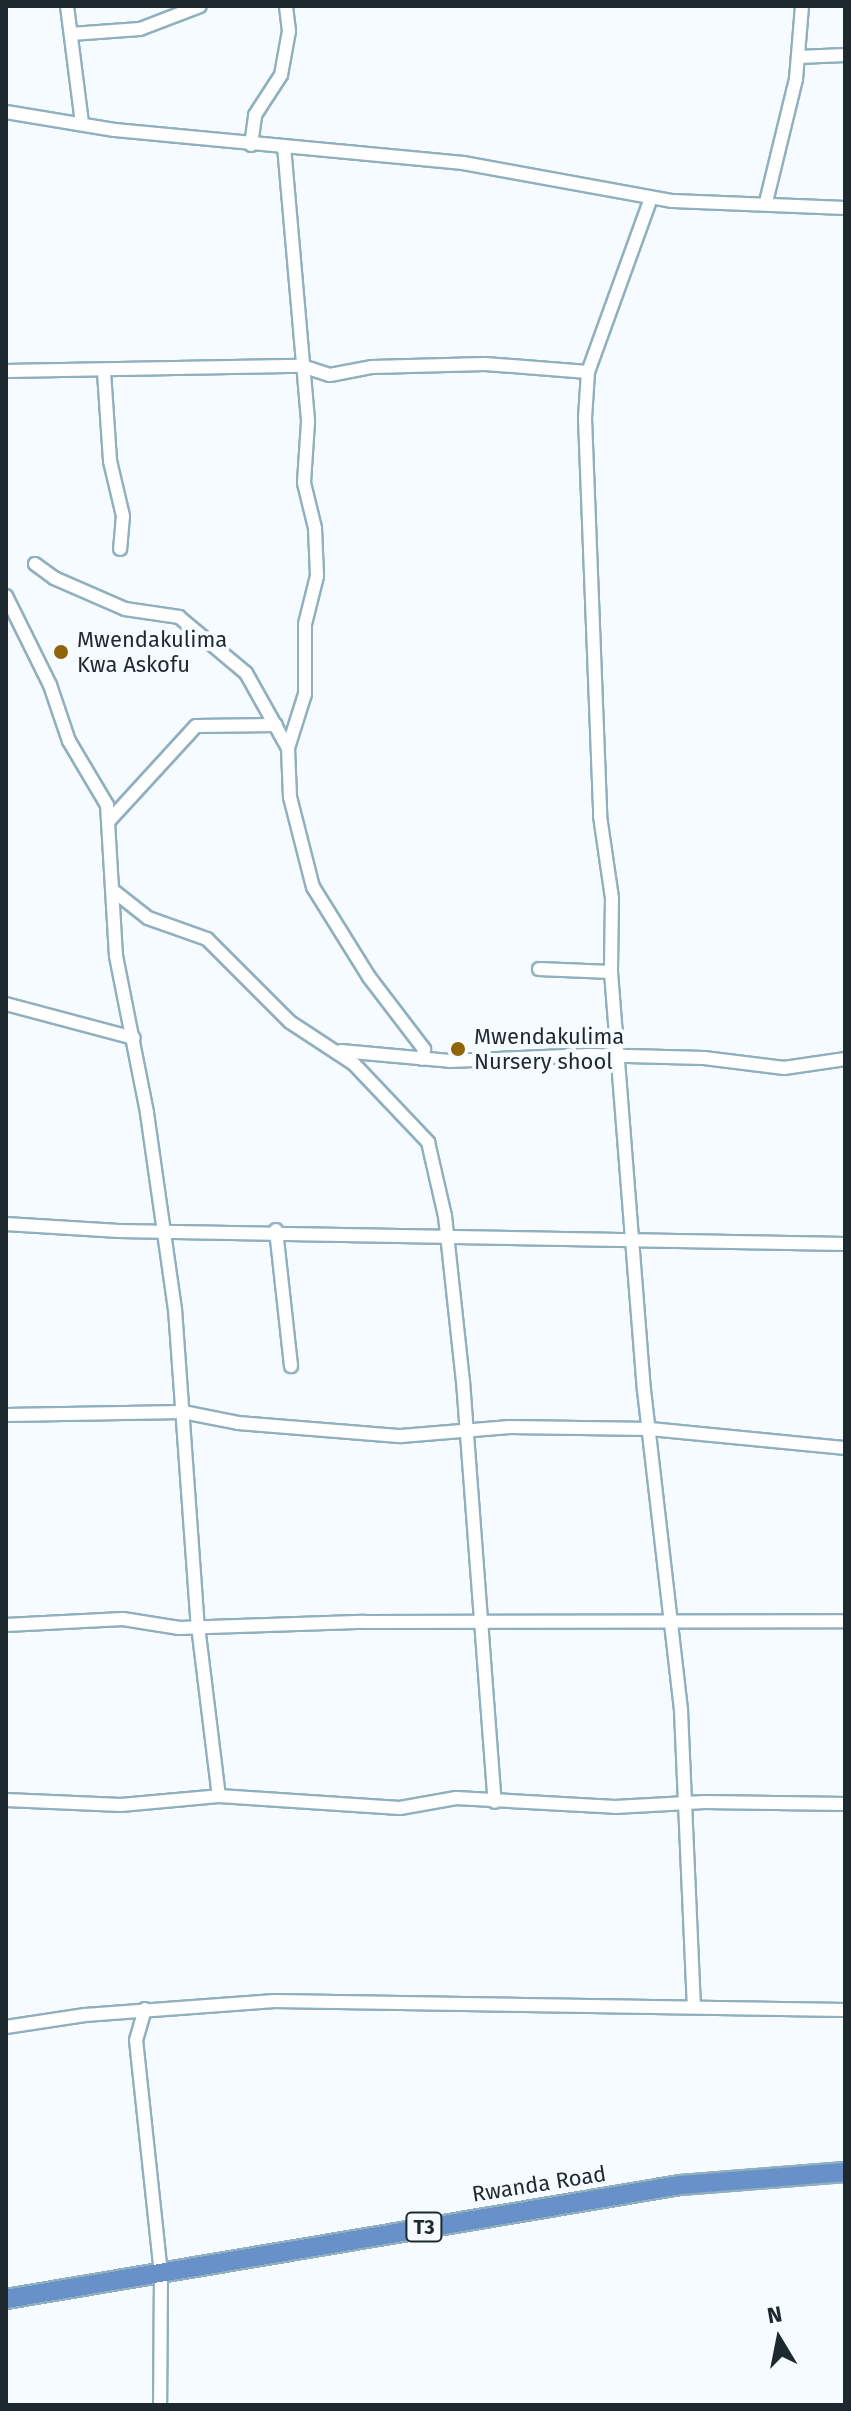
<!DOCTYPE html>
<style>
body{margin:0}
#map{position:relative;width:851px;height:2411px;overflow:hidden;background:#f5fbff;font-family:"Fira Sans",sans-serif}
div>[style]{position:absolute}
.roads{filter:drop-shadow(2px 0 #91b0be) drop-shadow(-2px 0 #91b0be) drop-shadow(0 2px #91b0be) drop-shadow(0 -2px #91b0be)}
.minor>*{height:12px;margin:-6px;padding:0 6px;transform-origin:6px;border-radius:6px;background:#fff}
.highway>*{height:18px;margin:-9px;padding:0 9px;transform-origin:9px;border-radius:9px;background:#6891ca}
.dots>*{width:22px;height:22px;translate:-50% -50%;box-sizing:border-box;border:4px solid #f5fbff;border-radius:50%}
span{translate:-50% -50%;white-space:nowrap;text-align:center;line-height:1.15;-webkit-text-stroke:8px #f5fbff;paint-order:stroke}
.shield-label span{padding:2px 6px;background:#f5fbff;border:2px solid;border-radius:6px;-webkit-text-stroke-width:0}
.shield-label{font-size:20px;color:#1d292f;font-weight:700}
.poi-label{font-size:22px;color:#1d292f}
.left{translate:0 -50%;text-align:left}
.street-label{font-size:22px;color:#1d292f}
.frame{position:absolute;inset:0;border:8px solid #1d292f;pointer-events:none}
.north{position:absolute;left:739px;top:2299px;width:80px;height:80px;-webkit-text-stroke:6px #f5fbff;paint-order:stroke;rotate:350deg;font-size:22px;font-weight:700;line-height:32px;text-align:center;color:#1d292f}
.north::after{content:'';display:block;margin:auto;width:28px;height:36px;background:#1d292f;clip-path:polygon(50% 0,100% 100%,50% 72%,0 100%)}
</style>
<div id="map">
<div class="roads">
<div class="minor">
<div style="left:67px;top:6px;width:118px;rotate:82.7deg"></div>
<div style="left:71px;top:34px;width:69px;rotate:-4.1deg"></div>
<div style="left:140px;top:29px;width:64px;rotate:-21deg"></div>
<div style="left:799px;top:57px;width:46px;rotate:-2.5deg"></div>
<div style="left:6px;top:112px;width:110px;rotate:9.4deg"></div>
<div style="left:115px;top:130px;width:350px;rotate:5.4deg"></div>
<div style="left:463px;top:163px;width:213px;rotate:10.3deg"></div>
<div style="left:673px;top:201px;width:172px;rotate:2.3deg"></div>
<div style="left:251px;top:145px;width:30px;rotate:-82deg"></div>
<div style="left:255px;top:115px;width:48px;rotate:-57deg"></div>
<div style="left:281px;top:75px;width:45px;rotate:-79.7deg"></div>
<div style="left:289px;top:31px;width:25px;rotate:-97deg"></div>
<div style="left:284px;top:146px;width:277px;rotate:85deg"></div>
<div style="left:308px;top:422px;width:61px;rotate:93.8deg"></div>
<div style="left:304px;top:483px;width:46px;rotate:76.3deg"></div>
<div style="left:315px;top:528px;width:48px;rotate:87.6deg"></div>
<div style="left:317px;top:576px;width:49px;rotate:104deg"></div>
<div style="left:305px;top:624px;width:70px;rotate:90deg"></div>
<div style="left:305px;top:694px;width:57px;rotate:107.5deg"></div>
<div style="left:651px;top:198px;width:185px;rotate:109.9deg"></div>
<div style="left:588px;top:372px;width:46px;rotate:93.7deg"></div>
<div style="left:585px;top:418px;width:398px;rotate:87.8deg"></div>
<div style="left:600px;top:816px;width:83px;rotate:81.7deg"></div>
<div style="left:612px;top:898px;width:74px;rotate:90.8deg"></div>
<div style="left:611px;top:972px;width:419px;rotate:85.5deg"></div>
<div style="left:644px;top:1390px;width:323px;rotate:83.4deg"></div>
<div style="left:681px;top:1711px;width:296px;rotate:87.5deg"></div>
<div style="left:766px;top:202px;width:127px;rotate:-76.3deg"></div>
<div style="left:796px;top:79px;width:73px;rotate:-85.3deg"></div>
<div style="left:6px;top:371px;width:296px;rotate:-1deg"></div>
<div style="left:302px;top:366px;width:29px;rotate:18deg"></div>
<div style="left:330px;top:375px;width:43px;rotate:-10.8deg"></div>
<div style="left:372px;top:367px;width:113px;rotate:-1.5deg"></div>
<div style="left:485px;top:364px;width:103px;rotate:4.4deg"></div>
<div style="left:104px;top:372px;width:89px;rotate:86.1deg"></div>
<div style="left:110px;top:461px;width:57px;rotate:76.7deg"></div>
<div style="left:123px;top:516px;width:33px;rotate:95deg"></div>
<div style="left:35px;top:564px;width:24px;rotate:36deg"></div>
<div style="left:54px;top:578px;width:77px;rotate:23.6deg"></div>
<div style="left:125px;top:609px;width:55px;rotate:8.4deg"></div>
<div style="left:179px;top:617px;width:87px;rotate:39.9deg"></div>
<div style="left:246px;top:673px;width:86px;rotate:60.8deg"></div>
<div style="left:288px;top:748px;width:49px;rotate:87.7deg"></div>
<div style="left:290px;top:797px;width:93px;rotate:75.7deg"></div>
<div style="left:313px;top:887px;width:106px;rotate:58.1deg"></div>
<div style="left:369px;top:977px;width:91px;rotate:52.6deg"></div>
<div style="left:424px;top:1049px;width:10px;rotate:101deg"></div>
<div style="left:6px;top:596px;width:99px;rotate:63.7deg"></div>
<div style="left:50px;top:685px;width:59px;rotate:71.3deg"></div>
<div style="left:69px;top:741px;width:74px;rotate:59.3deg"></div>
<div style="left:107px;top:805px;width:151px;rotate:86.6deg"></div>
<div style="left:116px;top:956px;width:160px;rotate:78.8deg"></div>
<div style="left:147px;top:1113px;width:198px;rotate:81.9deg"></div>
<div style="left:175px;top:1309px;width:318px;rotate:85.9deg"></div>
<div style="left:198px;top:1626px;width:171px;rotate:83deg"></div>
<div style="left:108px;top:822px;width:130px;rotate:-47.5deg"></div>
<div style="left:196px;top:726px;width:80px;rotate:-0.7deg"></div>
<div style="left:115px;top:892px;width:42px;rotate:38.2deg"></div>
<div style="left:148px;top:918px;width:63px;rotate:19.6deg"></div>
<div style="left:207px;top:939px;width:117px;rotate:45deg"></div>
<div style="left:290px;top:1022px;width:77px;rotate:33.3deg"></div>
<div style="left:354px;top:1064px;width:108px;rotate:46.5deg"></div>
<div style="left:428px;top:1142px;width:76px;rotate:77.1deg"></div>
<div style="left:445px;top:1216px;width:166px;rotate:83.8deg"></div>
<div style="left:463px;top:1381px;width:422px;rotate:85.7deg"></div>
<div style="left:539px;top:969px;width:72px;rotate:2.4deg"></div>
<div style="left:6px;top:1004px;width:132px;rotate:14.9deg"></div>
<div style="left:341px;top:1051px;width:109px;rotate:5.2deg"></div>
<div style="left:450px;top:1061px;width:140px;rotate:-2.5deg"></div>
<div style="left:590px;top:1055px;width:114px;rotate:1.5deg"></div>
<div style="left:704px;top:1058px;width:81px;rotate:7.1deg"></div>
<div style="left:784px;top:1068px;width:62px;rotate:-8.4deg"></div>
<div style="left:6px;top:1224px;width:113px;rotate:3.5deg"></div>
<div style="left:119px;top:1231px;width:726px;rotate:1.03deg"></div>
<div style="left:276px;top:1230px;width:137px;rotate:83.7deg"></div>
<div style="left:6px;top:1415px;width:177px;rotate:-1deg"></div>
<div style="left:183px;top:1412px;width:56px;rotate:11.3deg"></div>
<div style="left:238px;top:1423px;width:164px;rotate:4.6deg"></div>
<div style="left:401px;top:1436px;width:109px;rotate:-4.7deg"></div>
<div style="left:510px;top:1427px;width:141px;rotate:0.8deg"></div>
<div style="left:651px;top:1429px;width:195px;rotate:5.6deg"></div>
<div style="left:6px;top:1625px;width:117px;rotate:-2.9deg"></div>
<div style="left:123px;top:1619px;width:57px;rotate:9.1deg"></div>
<div style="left:179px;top:1628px;width:185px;rotate:-1.9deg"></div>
<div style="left:364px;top:1622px;width:481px;rotate:-0.1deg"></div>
<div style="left:6px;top:1800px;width:115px;rotate:2.5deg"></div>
<div style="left:121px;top:1805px;width:98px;rotate:-5.2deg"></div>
<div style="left:219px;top:1796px;width:181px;rotate:3.8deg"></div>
<div style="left:400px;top:1808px;width:57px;rotate:-10.1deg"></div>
<div style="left:456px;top:1798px;width:159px;rotate:3.2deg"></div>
<div style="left:615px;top:1807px;width:90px;rotate:-3.2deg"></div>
<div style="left:705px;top:1802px;width:140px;rotate:0.8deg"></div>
<div style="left:145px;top:2009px;width:32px;rotate:106deg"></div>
<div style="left:136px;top:2040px;width:234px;rotate:83.9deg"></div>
<div style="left:161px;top:2273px;width:132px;rotate:90.4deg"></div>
<div style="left:6px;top:2027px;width:80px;rotate:-8.6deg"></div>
<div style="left:85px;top:2015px;width:190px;rotate:-4.2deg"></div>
<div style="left:274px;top:2001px;width:571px;rotate:0.9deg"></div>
</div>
<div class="highway">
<div style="left:6px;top:2299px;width:684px;rotate:-9.6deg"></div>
<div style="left:680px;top:2185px;width:166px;rotate:-4.5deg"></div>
</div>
</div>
<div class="dots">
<div style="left:61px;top:652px;background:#8f640b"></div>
<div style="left:458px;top:1049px;background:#8f640b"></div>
</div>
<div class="shield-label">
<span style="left:424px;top:2227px">T3</span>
</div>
<div class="poi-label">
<span class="left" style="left:77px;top:652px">Mwendakulima<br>Kwa Askofu</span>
<span class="left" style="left:474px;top:1049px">Mwendakulima<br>Nursery shool</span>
</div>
<div class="street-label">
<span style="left:539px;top:2184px;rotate:-9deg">Rwanda Road</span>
</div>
<div class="frame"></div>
<div class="north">N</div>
</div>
